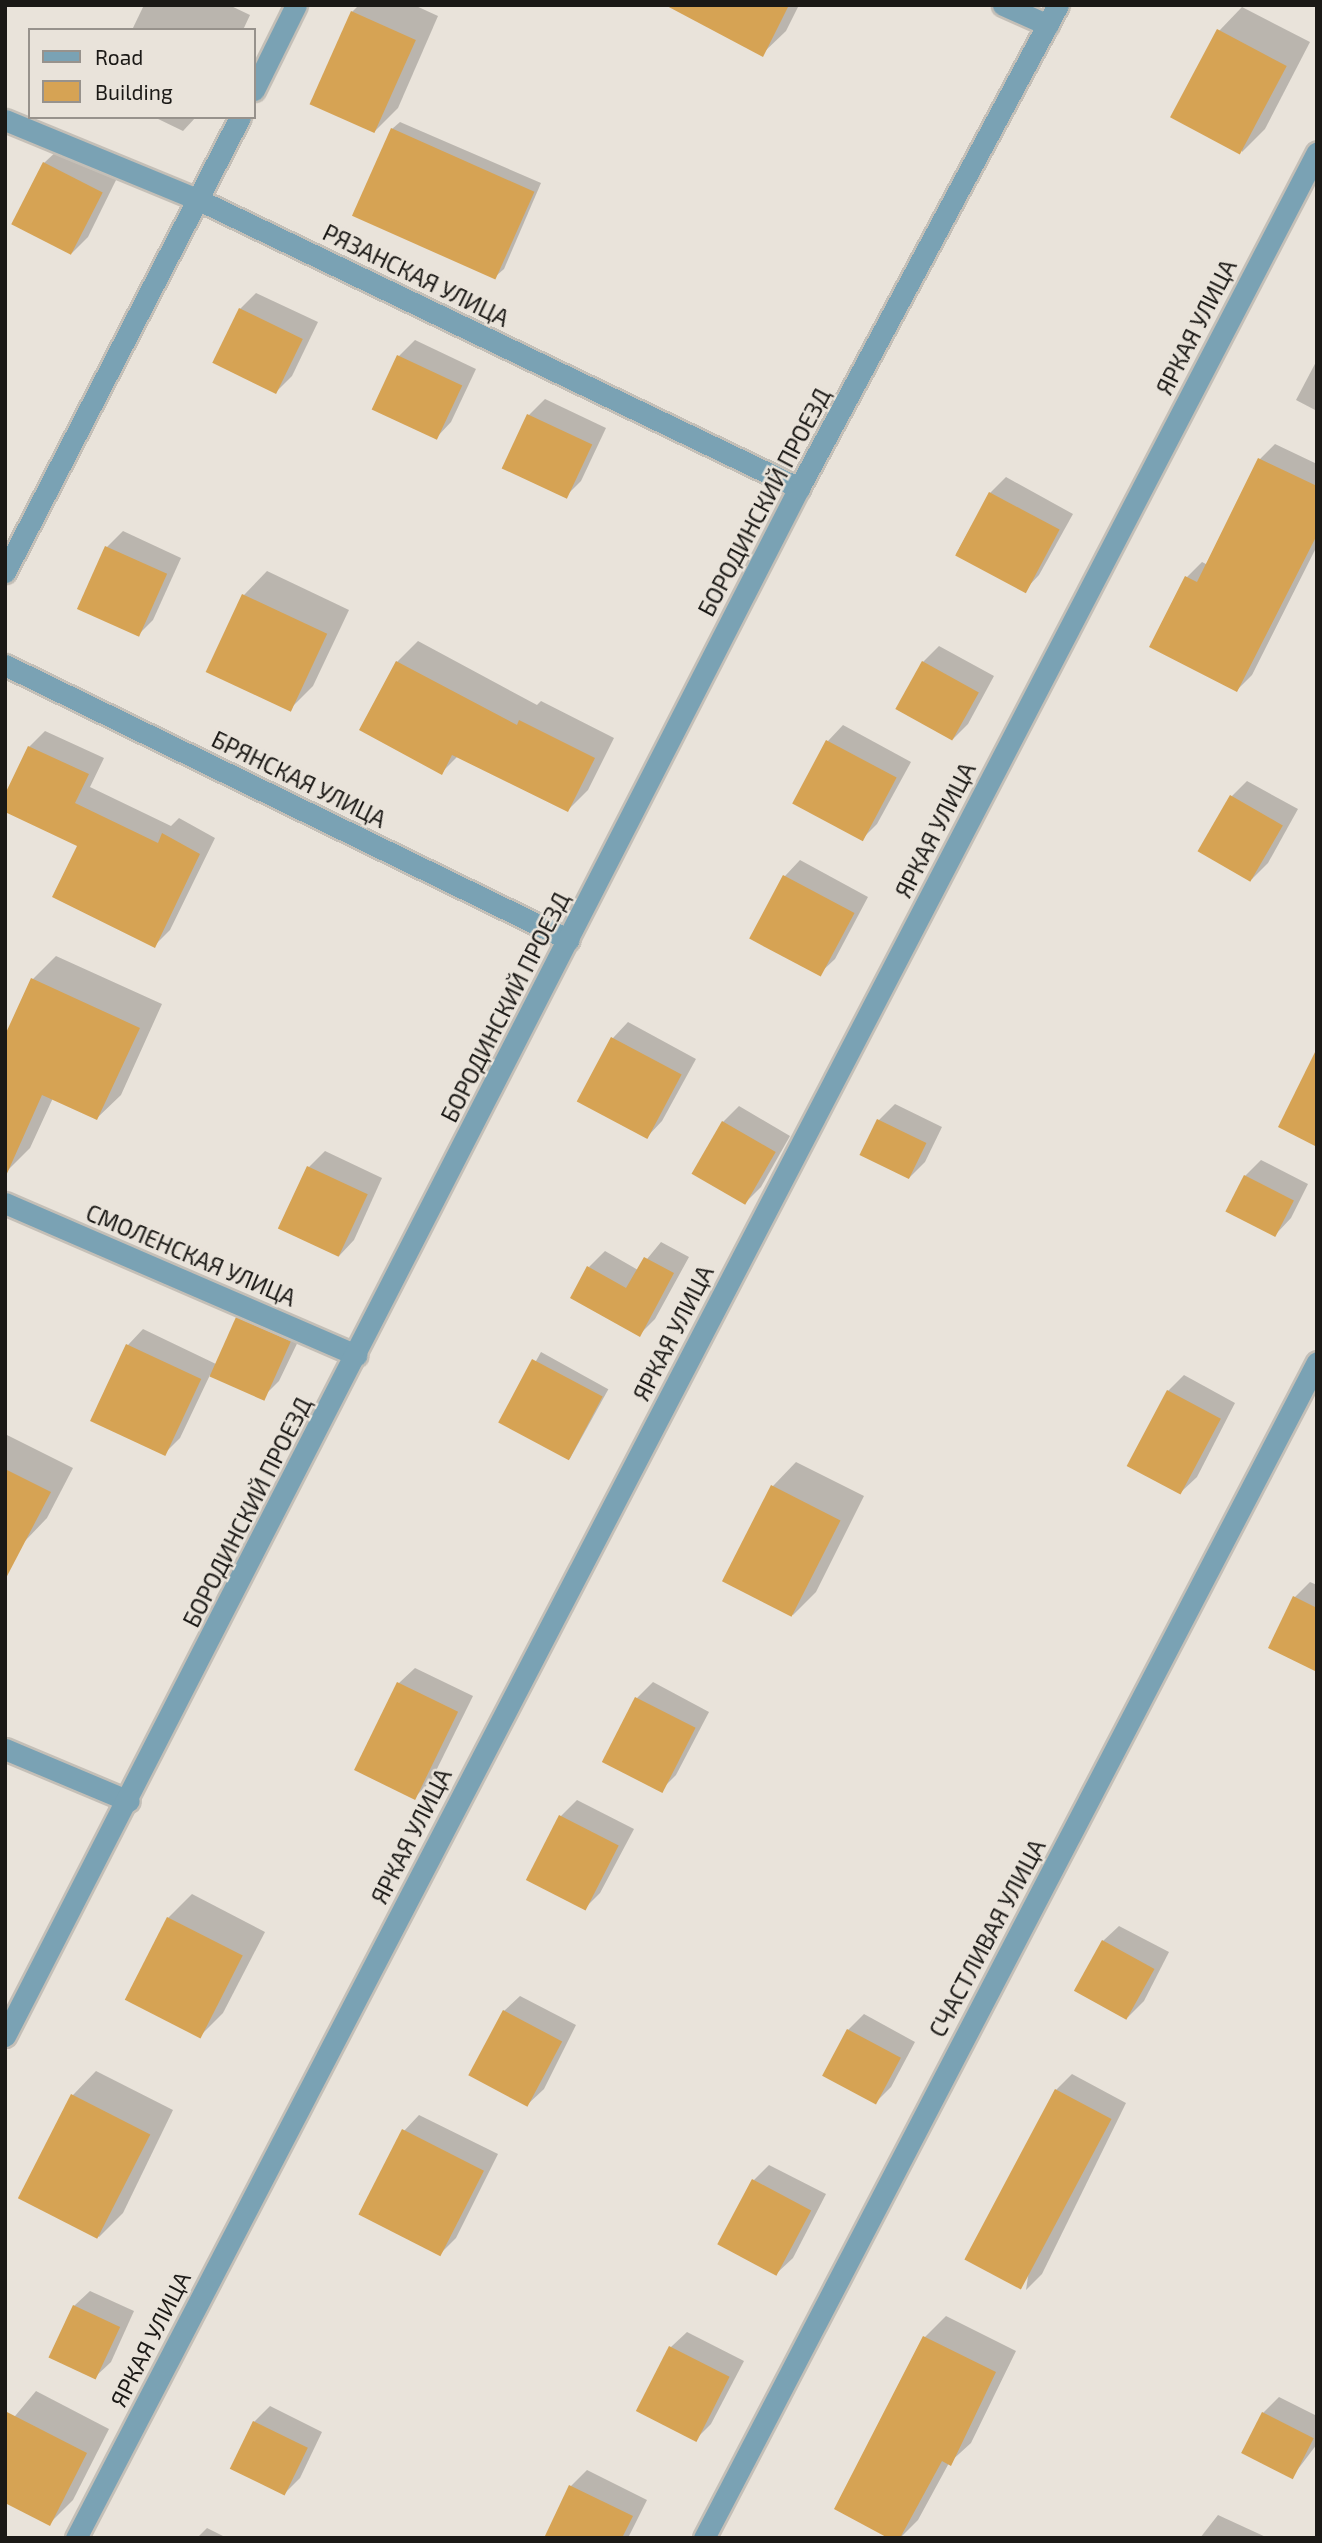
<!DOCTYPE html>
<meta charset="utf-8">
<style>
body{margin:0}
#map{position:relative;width:1322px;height:2543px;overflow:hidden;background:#e9e3da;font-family:"Exo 2",sans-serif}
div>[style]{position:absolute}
.shadow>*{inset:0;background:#0003;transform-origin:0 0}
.building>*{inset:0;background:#d6a354;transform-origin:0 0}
.roads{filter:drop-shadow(2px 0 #c4bfb7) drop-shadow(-2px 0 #c4bfb7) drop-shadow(0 2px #c4bfb7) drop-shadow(0 -2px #c4bfb7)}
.minor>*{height:21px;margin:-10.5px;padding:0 10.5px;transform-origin:10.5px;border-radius:10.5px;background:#7aa2b4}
span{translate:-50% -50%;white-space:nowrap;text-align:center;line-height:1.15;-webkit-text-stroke:5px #e9e3da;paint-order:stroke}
.street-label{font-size:23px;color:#1b1916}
.frame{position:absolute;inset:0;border:7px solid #1b1916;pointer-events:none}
.legend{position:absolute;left:28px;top:28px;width:228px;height:91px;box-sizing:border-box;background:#e9e3da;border:2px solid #97928c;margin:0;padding:9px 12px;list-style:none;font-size:21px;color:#1b1916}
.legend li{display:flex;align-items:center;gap:14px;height:35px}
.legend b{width:35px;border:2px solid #97928c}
</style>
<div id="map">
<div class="shadow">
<div style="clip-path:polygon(144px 5px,229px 5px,250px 15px,243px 30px,132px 30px)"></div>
<div style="clip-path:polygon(359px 5px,414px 5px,438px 16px,398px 108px,375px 131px,352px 12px)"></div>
<div style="clip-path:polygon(669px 5px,799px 5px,786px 31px,762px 54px)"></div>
<div style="clip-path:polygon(1242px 7px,1310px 42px,1265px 129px,1242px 152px,1219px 31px)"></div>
<div style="clip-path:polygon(154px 117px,196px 117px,183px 131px)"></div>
<div style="clip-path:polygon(400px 122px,541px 183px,504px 269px,496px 276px,392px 129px)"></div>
<div style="clip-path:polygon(60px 148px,118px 176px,88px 237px,72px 253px,44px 163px)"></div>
<div style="clip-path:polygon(256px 293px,318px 322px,292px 376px,277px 391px,240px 309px)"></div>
<div style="clip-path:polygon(415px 340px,476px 369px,451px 422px,436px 438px,399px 356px)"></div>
<div style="clip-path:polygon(1317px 360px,1317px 411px,1296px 400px)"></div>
<div style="clip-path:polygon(545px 399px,606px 428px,581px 481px,565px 497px,504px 468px,529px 415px)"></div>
<div style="clip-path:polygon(1275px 444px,1317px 464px,1317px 546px,1252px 675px,1237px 690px,1187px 577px,1202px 562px,1208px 565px,1260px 459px)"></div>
<div style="clip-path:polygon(1006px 477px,1073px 514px,1039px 575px,1024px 591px,956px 554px,990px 493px)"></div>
<div style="clip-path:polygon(123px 531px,181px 558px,153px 620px,137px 636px,107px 547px)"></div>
<div style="clip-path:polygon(267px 571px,349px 610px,313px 686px,289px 710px,244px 595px)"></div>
<div style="clip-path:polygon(418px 641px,537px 705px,541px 701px,614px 738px,588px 790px,568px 810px,458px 756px,442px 772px,397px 662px)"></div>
<div style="clip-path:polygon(939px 646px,994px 676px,968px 724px,953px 739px,923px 662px)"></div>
<div style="clip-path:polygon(843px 725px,911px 762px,877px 824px,861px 840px,828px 741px)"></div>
<div style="clip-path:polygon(45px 731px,104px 758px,90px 787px,171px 826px,179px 818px,215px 838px,170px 930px,154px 946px,80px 845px,5px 798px,29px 747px)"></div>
<div style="clip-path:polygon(1247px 781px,1298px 809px,1268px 863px,1252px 879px,1232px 796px)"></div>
<div style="clip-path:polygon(800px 860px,868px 897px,835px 959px,819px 974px,752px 938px,785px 876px)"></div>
<div style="clip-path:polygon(56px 956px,162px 1004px,121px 1095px,97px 1118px,53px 1098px,30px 1148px,7px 1171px,33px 979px)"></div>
<div style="clip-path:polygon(628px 1022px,696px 1059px,662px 1121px,647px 1137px,613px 1038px)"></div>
<div style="clip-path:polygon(895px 1104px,942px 1127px,925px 1162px,909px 1178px,862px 1154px,879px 1120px)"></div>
<div style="clip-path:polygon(739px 1106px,790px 1136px,761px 1187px,745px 1203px,723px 1122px)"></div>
<div style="clip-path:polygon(325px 1151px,382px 1178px,354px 1240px,339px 1256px,309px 1167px)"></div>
<div style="clip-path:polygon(1261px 1160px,1308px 1184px,1291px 1218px,1276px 1234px,1245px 1176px)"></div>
<div style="clip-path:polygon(661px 1242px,689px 1257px,655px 1319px,639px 1335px,589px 1267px,605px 1251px,638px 1270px)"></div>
<div style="clip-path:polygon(254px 1302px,306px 1325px,279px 1381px,263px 1397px,210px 1375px,180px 1438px,164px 1454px,92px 1419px,128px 1345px,143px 1329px,216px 1364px,238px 1318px)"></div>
<div style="left:541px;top:1352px;width:77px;height:80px;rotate:29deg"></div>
<div style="clip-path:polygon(1184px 1375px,1235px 1403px,1197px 1477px,1181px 1492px,1168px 1391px)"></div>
<div style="clip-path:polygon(5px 1434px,73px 1468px,47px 1518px,24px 1542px,5px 1532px)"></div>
<div style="clip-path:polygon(796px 1462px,864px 1496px,816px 1592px,793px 1615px,725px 1581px,773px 1486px)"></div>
<div style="clip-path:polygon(1310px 1582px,1317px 1585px,1317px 1670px,1294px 1598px)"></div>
<div style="clip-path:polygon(415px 1668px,473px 1696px,431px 1781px,415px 1797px,399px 1683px)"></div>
<div style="clip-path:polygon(653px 1682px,709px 1712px,676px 1775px,660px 1791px,637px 1698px)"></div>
<div style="clip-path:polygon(577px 1800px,634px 1829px,600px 1893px,584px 1909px,528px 1879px,561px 1816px)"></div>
<div style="clip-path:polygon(192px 1894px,265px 1932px,223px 2013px,199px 2037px,168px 1918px)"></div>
<div style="clip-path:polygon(1119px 1926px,1169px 1952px,1144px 2001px,1128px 2017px,1103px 1941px)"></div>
<div style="clip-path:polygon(520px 1996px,576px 2025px,544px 2089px,528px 2104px,504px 2011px)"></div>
<div style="clip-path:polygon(864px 2014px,915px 2042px,891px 2087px,875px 2103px,848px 2030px)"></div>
<div style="clip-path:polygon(96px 2071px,173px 2110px,123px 2213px,99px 2237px,21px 2198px,73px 2095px)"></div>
<div style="clip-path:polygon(1072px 2074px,1126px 2103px,1042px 2274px,1026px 2290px,1056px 2090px)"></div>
<div style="clip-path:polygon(419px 2115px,498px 2154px,456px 2238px,440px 2254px,404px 2131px)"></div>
<div style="clip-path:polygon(769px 2165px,826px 2194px,793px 2258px,777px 2273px,754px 2180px)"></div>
<div style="clip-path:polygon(90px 2291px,134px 2311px,111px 2362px,95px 2377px,74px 2306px)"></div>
<div style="clip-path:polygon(946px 2316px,1016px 2351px,971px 2443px,949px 2463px,918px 2520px,900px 2538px,925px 2337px)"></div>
<div style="clip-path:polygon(687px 2332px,744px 2361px,711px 2424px,695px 2440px,671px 2347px)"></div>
<div style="clip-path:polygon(36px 2391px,109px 2429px,73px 2500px,50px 2523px,5px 2428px)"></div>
<div style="clip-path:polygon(1279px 2397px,1317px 2416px,1317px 2444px,1292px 2477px,1243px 2452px,1263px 2413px)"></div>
<div style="clip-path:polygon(270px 2406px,322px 2432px,300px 2478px,284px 2494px,254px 2422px)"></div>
<div style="clip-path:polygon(587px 2470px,647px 2500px,628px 2538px,546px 2538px,571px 2486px)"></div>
<div style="clip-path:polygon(1218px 2515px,1268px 2538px,1200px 2538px)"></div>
<div style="clip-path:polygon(207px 2528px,227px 2538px,197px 2538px)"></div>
</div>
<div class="building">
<div style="clip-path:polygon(665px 5px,789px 5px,763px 57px)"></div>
<div style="left:351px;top:11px;width:71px;height:102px;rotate:24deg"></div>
<div style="left:1217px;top:29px;width:79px;height:100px;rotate:28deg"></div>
<div style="left:391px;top:128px;width:157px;height:96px;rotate:24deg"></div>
<div style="left:43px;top:162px;width:67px;height:70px;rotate:27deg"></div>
<div style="left:239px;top:308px;width:71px;height:61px;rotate:26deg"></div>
<div style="left:397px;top:355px;width:72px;height:60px;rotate:25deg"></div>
<div style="left:527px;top:414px;width:72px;height:60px;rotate:25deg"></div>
<div style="clip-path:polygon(1258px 458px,1317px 486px,1317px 535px,1237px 692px,1149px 647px,1185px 576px,1197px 582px)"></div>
<div style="left:989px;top:492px;width:80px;height:72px;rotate:28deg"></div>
<div style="left:105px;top:546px;width:68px;height:69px;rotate:24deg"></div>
<div style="left:242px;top:594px;width:94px;height:86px;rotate:25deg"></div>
<div style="clip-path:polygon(396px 661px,517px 725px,519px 720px,595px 758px,568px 812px,452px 755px,442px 775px,359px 730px)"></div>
<div style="left:922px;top:661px;width:65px;height:55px;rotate:29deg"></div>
<div style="left:826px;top:740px;width:80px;height:72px;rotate:28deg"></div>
<div style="clip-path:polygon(28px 746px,89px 774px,75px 803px,158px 843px,162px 833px,200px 854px,155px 948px,52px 897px,77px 846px,5px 812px,5px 794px)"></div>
<div style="left:1230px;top:795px;width:61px;height:65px;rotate:30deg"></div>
<div style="left:783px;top:875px;width:81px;height:72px;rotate:28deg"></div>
<div style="clip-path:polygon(31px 978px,140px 1028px,97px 1120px,42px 1095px,5px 1178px,5px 1035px)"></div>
<div style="left:611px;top:1037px;width:80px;height:73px;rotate:28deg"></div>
<div style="clip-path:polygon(1317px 1048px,1317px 1147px,1278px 1127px)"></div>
<div style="left:877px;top:1119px;width:55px;height:40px;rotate:26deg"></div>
<div style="left:722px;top:1121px;width:62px;height:61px;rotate:30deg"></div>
<div style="left:307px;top:1166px;width:67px;height:69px;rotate:25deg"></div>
<div style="left:1244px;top:1175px;width:56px;height:41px;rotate:27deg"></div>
<div style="clip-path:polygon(644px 1257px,674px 1273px,640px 1337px,570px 1298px,587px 1266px,626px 1288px)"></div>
<div style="left:236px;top:1317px;width:60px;height:65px;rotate:24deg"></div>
<div style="left:126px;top:1344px;width:83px;height:85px;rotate:25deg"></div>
<div style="left:532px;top:1359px;width:80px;height:72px;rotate:28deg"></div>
<div style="left:1167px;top:1390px;width:61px;height:86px;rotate:28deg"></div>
<div style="clip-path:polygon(5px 1469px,51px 1492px,5px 1580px)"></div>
<div style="left:771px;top:1485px;width:78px;height:108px;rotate:27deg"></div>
<div style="clip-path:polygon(1293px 1596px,1317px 1608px,1317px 1672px,1268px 1648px)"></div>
<div style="left:397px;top:1682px;width:68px;height:98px;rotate:26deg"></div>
<div style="left:635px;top:1697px;width:68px;height:73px;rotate:27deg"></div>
<div style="left:559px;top:1815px;width:67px;height:73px;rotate:27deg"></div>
<div style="left:167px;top:1917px;width:85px;height:93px;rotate:27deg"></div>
<div style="left:1102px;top:1940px;width:60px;height:58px;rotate:29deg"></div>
<div style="left:503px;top:2010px;width:67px;height:74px;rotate:28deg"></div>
<div style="left:847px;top:2029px;width:61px;height:53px;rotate:28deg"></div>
<div style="left:1055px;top:2089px;width:64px;height:193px;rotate:28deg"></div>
<div style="left:71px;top:2094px;width:89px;height:117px;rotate:27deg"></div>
<div style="left:402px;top:2129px;width:92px;height:96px;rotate:27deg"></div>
<div style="left:752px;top:2179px;width:67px;height:74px;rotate:28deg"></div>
<div style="left:73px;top:2305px;width:52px;height:58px;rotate:25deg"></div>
<div style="clip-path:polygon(923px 2336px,996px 2372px,951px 2466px,942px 2461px,900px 2538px,888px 2538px,834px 2509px)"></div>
<div style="left:669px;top:2346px;width:68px;height:73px;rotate:27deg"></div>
<div style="clip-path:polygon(5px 2411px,87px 2453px,50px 2526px,5px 2503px)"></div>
<div style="left:1262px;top:2412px;width:58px;height:46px;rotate:27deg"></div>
<div style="left:253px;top:2421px;width:61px;height:53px;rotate:26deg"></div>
<div style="clip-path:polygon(569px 2485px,633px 2516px,622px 2538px,544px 2538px)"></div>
</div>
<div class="roads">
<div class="minor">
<div style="left:1003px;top:5px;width:49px;rotate:24deg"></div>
<div style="left:254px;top:90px;width:95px;rotate:-63.7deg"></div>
<div style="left:5px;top:120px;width:210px;rotate:22.4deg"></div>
<div style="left:199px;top:200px;width:666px;rotate:25.64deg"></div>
<div style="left:5px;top:572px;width:512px;rotate:-62.68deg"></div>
<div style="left:5px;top:665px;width:627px;rotate:25.99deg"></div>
<div style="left:5px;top:1203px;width:383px;rotate:23.4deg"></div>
<div style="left:5px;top:1749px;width:134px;rotate:22.8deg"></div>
<div style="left:5px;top:2036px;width:1740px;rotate:-62.85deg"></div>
<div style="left:799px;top:488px;width:548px;rotate:-61.8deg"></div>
<div style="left:76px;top:2538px;width:2689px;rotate:-62.52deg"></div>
<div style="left:704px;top:2538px;width:1326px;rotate:-62.47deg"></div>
</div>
</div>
<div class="street-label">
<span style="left:416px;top:275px;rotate:26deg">РЯЗАНСКАЯ УЛИЦА</span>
<span style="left:1196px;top:327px;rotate:-63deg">ЯРКАЯ УЛИЦА</span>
<span style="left:764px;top:502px;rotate:-62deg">БОРОДИНСКИЙ ПРОЕЗД</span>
<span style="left:299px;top:779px;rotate:26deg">БРЯНСКАЯ УЛИЦА</span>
<span style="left:935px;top:830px;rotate:-63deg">ЯРКАЯ УЛИЦА</span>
<span style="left:505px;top:1007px;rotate:-63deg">БОРОДИНСКИЙ ПРОЕЗД</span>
<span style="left:191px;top:1255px;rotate:23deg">СМОЛЕНСКАЯ УЛИЦА</span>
<span style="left:673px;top:1333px;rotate:-63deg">ЯРКАЯ УЛИЦА</span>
<span style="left:247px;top:1512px;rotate:-63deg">БОРОДИНСКИЙ ПРОЕЗД</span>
<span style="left:411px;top:1836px;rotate:-63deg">ЯРКАЯ УЛИЦА</span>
<span style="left:987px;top:1938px;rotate:-62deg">СЧАСТЛИВАЯ УЛИЦА</span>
<span style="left:150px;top:2339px;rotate:-63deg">ЯРКАЯ УЛИЦА</span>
</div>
<div class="frame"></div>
<ul class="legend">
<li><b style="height:9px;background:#7aa2b4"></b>Road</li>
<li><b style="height:19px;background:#d6a354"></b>Building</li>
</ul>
</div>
